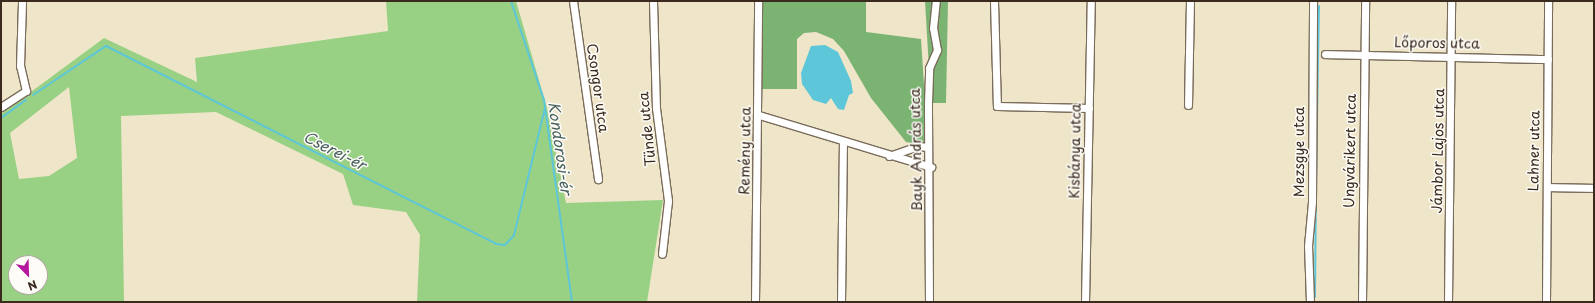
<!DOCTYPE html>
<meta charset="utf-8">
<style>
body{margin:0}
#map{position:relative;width:1595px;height:303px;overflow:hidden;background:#efe6ca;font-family:"Playpen Sans",sans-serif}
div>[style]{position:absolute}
.green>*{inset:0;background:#99d184}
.forest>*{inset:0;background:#7ab372}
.water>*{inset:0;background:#5dc6d9}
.stream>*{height:2px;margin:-1px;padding:0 1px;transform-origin:1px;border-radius:1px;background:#5dc6d9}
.roads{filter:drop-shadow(1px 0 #7a6c5a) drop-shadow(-1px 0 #7a6c5a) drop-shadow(0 1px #7a6c5a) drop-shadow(0 -1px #7a6c5a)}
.minor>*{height:7px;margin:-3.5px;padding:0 3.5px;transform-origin:3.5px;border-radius:3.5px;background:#fff}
span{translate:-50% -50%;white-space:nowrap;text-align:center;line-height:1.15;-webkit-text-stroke:3px #fdfcf7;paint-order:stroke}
.street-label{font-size:14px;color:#3b2a1e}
.water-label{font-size:15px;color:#47615f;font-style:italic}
.frame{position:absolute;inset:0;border:2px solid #3b2a1e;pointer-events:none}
.north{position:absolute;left:8px;top:255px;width:40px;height:40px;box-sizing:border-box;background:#fdfcf7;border:1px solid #afa8a0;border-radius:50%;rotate:157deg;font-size:11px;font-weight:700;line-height:16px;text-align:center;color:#3b2a1e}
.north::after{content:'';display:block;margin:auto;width:14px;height:18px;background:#b5179e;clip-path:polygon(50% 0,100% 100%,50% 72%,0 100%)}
</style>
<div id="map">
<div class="green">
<div style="clip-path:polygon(evenodd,386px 1px,516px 1px,547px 108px,566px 203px,663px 200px,647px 302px,417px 302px,420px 235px,406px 212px,353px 205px,343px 174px,216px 112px,121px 116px,124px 302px,1px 302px,1px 114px,104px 38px,197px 82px,195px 58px,388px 31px,386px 1px,69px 87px,77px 158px,49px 176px,19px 179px,10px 133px,69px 87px,386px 1px,16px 263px,40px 263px,40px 287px,16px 287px,16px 263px)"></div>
</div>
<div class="forest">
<div style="clip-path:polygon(760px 1px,866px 1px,866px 32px,921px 39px,928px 146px,906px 142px,871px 98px,844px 51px,833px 39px,816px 32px,804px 33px,797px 39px,797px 89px,760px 89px)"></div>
<div style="clip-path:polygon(925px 1px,948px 1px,946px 103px,931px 103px)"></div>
</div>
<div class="water">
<div style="clip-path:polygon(825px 45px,838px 52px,851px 81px,853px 93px,849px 95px,844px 110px,838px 109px,831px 98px,826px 104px,813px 100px,802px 84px,801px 73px,811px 46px)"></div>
</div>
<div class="stream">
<div style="left:511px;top:1px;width:104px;rotate:71.6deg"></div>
<div style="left:544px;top:100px;width:204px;rotate:82.1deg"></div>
<div style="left:33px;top:95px;width:88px;rotate:-33.9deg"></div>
<div style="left:106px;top:46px;width:437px;rotate:26.9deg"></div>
<div style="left:496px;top:244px;width:9px;rotate:6deg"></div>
<div style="left:505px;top:245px;width:13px;rotate:-48deg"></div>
<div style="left:514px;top:235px;width:131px;rotate:-76.3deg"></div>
<div style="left:1px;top:118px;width:31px;rotate:-36deg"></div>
<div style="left:1316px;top:177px;width:171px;rotate:-89deg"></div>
<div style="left:1315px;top:297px;width:116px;rotate:-89.5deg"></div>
</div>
<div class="roads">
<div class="minor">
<div style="left:573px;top:1px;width:180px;rotate:82deg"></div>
<div style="left:653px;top:1px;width:107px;rotate:88.4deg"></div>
<div style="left:656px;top:108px;width:94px;rotate:82.6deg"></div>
<div style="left:668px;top:201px;width:53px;rotate:96.5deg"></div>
<div style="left:994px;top:1px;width:105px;rotate:88.4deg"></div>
<div style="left:997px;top:106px;width:92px;rotate:1.2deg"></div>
<div style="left:1325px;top:54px;width:223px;rotate:1.3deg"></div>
<div style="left:1188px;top:105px;width:104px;rotate:-88.9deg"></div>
<div style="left:1px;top:107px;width:30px;rotate:-33deg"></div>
<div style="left:26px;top:91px;width:26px;rotate:-103deg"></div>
<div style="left:20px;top:66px;width:65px;rotate:-88.2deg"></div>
<div style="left:759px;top:115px;width:180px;rotate:16.8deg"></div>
<div style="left:889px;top:156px;width:31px;rotate:-19deg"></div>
<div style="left:918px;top:146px;width:10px;rotate:6deg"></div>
<div style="left:1547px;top:187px;width:47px;rotate:1.2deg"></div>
<div style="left:755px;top:302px;width:301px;rotate:-89.4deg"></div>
<div style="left:841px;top:302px;width:160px;rotate:-89.3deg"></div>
<div style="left:929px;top:302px;width:199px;rotate:-90.3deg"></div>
<div style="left:928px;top:103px;width:35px;rotate:-88deg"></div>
<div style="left:929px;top:68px;width:20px;rotate:-66deg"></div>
<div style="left:937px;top:50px;width:22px;rotate:-100deg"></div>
<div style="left:933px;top:28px;width:27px;rotate:-84deg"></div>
<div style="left:1085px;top:302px;width:301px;rotate:-88.9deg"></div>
<div style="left:1310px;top:302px;width:56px;rotate:-92deg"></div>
<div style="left:1308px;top:246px;width:44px;rotate:-84.8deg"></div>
<div style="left:1312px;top:202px;width:201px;rotate:-89.7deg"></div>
<div style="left:1362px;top:302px;width:301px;rotate:-89.4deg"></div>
<div style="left:1448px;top:302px;width:301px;rotate:-89.4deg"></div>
<div style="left:1546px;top:302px;width:301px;rotate:-89.6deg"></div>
</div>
</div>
<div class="street-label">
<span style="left:1437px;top:43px;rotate:1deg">Lőporos utca</span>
<span style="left:598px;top:88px;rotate:82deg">Csongor utca</span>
<span style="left:647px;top:129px;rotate:-96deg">Tünde utca</span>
<span style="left:916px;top:150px;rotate:-91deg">Bayk András utca</span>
<span style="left:745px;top:151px;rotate:-89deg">Remény utca</span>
<span style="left:1075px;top:151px;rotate:-89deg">Kisbánya utca</span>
<span style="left:1350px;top:151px;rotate:-89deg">Ungvárikert utca</span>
<span style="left:1438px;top:151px;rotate:-89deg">Jámbor Lajos utca</span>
<span style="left:1534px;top:151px;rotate:-89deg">Lahner utca</span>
<span style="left:1299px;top:152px;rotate:-90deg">Mezsgye utca</span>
</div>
<div class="water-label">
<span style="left:561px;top:148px;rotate:82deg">Kondorosi-ér</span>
<span style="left:335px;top:150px;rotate:27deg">Cserei-ér</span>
</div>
<div class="frame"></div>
<div class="north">N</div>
</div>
